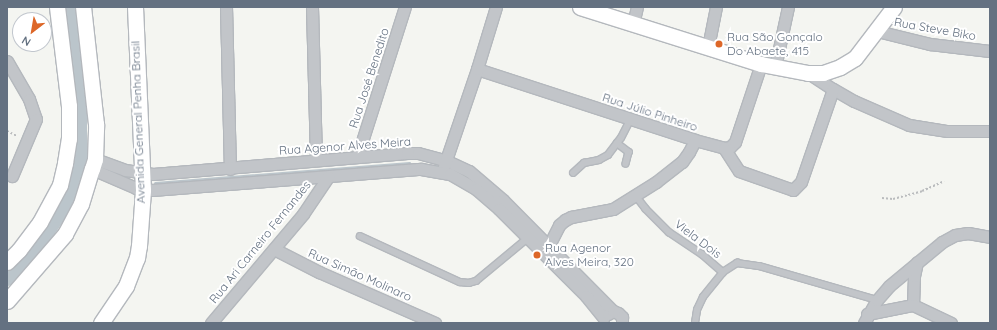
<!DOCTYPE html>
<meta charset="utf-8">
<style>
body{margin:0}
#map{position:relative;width:997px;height:330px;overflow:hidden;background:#f4f5f1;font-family:Quicksand,sans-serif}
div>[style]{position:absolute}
.stream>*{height:3px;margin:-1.5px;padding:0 1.5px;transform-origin:1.5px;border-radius:1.5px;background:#bbc5cb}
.river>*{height:17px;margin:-8.5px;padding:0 8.5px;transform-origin:8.5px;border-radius:8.5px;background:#bbc5cb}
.path>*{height:1.5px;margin-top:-0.75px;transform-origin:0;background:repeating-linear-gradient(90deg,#babcbe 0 2px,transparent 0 4px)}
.roads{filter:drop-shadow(1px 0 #b4b8bd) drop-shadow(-1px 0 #b4b8bd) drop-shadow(0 1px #b4b8bd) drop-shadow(0 -1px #b4b8bd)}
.lane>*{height:5.5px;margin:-2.75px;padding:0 2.75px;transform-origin:2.75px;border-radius:2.75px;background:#c2c5c9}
.street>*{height:11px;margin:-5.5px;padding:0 5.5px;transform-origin:5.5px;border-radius:5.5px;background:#c2c5c9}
.secondary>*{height:15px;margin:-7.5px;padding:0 7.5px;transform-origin:7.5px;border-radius:7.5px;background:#fff}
.dots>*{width:11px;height:11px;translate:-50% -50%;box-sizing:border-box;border:2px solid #fff;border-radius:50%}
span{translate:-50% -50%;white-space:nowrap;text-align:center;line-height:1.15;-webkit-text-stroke:4px #fff;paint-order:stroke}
.street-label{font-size:12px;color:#647181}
.poi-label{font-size:12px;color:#647181}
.left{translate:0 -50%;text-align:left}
.frame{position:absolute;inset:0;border:8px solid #647181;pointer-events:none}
.north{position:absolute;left:12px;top:12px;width:40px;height:40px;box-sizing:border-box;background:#fff;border:1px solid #c1c6cd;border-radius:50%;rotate:211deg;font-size:11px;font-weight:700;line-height:16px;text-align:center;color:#647181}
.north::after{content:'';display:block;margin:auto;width:14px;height:18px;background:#dd6728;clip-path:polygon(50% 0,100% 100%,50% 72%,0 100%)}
</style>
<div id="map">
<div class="stream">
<div style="left:155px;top:183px;width:255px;rotate:-4.5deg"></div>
</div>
<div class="river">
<div style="left:7px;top:277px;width:52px;rotate:-48.9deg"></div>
<div style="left:41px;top:238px;width:29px;rotate:-56deg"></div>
<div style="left:57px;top:214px;width:29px;rotate:-63deg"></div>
<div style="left:70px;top:188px;width:32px;rotate:-76deg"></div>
<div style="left:78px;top:157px;width:64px;rotate:-90deg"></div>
<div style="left:78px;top:93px;width:87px;rotate:-96.6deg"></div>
</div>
<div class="path">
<div style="left:7px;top:131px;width:11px;rotate:27deg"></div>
<div style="left:882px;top:198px;width:11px;rotate:5deg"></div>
<div style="left:893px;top:199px;width:30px;rotate:-15deg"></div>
<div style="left:922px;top:191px;width:24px;rotate:-24deg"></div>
</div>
<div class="roads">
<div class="lane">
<div style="left:617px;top:143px;width:15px;rotate:37deg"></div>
<div style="left:629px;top:152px;width:12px;rotate:104deg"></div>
<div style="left:573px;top:173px;width:15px;rotate:-42deg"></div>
<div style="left:584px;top:163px;width:15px;rotate:-11deg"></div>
<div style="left:599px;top:160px;width:10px;rotate:-29deg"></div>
<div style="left:608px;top:155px;width:21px;rotate:-53deg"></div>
<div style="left:621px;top:138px;width:22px;rotate:-63deg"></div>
<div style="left:636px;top:196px;width:16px;rotate:52deg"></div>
<div style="left:646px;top:209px;width:33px;rotate:45deg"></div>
<div style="left:669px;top:232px;width:40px;rotate:34deg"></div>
<div style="left:702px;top:254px;width:28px;rotate:41deg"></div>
<div style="left:360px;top:236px;width:110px;rotate:24.7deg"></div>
<div style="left:460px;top:282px;width:9px;rotate:6deg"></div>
<div style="left:469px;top:283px;width:7px;rotate:-16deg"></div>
<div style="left:476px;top:281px;width:67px;rotate:-39.6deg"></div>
<div style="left:695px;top:323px;width:13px;rotate:-81deg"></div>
<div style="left:697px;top:310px;width:14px;rotate:-65deg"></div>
<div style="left:703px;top:297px;width:32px;rotate:-51deg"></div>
<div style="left:723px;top:272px;width:17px;rotate:-33deg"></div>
<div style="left:737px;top:263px;width:22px;rotate:8deg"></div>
<div style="left:759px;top:266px;width:123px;rotate:16.1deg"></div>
</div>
<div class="street">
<div style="left:226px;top:7px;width:162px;rotate:88.6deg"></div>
<div style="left:312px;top:7px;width:153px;rotate:88.5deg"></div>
<div style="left:633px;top:24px;width:17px;rotate:-77deg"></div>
<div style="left:877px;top:31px;width:55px;rotate:13.8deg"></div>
<div style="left:930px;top:44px;width:60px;rotate:6.7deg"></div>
<div style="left:708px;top:47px;width:41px;rotate:-78.7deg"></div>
<div style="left:7px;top:61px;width:44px;rotate:59.9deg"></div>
<div style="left:29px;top:99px;width:21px;rotate:71deg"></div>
<div style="left:36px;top:119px;width:62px;rotate:112.8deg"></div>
<div style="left:775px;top:67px;width:61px;rotate:-77.8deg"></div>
<div style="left:477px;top:69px;width:229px;rotate:18deg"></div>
<div style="left:695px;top:140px;width:30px;rotate:15deg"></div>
<div style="left:724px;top:148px;width:6px;rotate:-9deg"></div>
<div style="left:730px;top:147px;width:7px;rotate:-45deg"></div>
<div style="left:735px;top:142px;width:82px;rotate:-71.6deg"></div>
<div style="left:808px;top:73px;width:30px;rotate:33deg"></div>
<div style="left:833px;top:89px;width:24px;rotate:30deg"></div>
<div style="left:854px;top:101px;width:60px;rotate:23.6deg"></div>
<div style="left:909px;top:125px;width:39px;rotate:9deg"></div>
<div style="left:948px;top:131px;width:42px"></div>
<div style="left:724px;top:148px;width:27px;rotate:57deg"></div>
<div style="left:739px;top:171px;width:57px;rotate:19.4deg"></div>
<div style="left:793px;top:190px;width:11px;rotate:-45deg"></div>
<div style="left:801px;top:182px;width:98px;rotate:-71deg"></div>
<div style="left:357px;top:157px;width:157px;rotate:-72.3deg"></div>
<div style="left:95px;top:159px;width:32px;rotate:20deg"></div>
<div style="left:125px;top:170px;width:28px;rotate:8deg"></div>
<div style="left:153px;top:174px;width:255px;rotate:-4.7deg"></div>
<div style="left:407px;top:153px;width:11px"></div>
<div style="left:418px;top:153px;width:28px;rotate:15deg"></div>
<div style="left:445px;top:160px;width:26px;rotate:25deg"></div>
<div style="left:469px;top:171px;width:45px;rotate:40.5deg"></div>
<div style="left:503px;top:200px;width:156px;rotate:45.3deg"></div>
<div style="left:444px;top:166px;width:102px;rotate:-71.2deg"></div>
<div style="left:477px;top:69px;width:65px;rotate:-73deg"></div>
<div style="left:92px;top:169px;width:48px;rotate:23.4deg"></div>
<div style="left:136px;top:188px;width:16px;rotate:7deg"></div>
<div style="left:152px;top:190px;width:270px;rotate:-4.5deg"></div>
<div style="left:421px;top:169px;width:29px;rotate:10deg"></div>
<div style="left:450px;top:174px;width:30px;rotate:30deg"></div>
<div style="left:476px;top:189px;width:30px;rotate:41deg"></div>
<div style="left:499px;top:209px;width:123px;rotate:45deg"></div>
<div style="left:586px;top:296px;width:28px;rotate:51deg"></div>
<div style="left:549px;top:245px;width:22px;rotate:-63deg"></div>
<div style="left:559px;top:225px;width:8px;rotate:-40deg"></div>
<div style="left:565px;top:220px;width:7px;rotate:-27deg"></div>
<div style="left:571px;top:217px;width:43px;rotate:-10.8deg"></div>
<div style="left:613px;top:209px;width:51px;rotate:-32.1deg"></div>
<div style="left:656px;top:182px;width:33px;rotate:-38deg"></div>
<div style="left:682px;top:162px;width:12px;rotate:-55deg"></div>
<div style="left:689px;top:152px;width:13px;rotate:-63deg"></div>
<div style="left:274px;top:249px;width:51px;rotate:27.1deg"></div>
<div style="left:319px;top:272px;width:127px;rotate:23.7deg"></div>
<div style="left:913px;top:305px;width:29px;rotate:-88deg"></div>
<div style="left:914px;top:276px;width:14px;rotate:-78deg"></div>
<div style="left:608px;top:314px;width:6px;rotate:-31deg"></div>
<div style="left:613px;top:311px;width:5px;rotate:22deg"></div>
<div style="left:618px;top:313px;width:6px;rotate:45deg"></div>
<div style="left:622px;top:317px;width:6px;rotate:90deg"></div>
<div style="left:867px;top:314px;width:47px;rotate:-11.1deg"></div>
<div style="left:913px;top:305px;width:42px;rotate:25.3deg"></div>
<div style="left:211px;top:323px;width:143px;rotate:-49.8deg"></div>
<div style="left:303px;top:214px;width:45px;rotate:-56deg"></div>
<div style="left:864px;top:323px;width:26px;rotate:-61deg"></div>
<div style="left:877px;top:300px;width:18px;rotate:-49deg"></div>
<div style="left:889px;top:286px;width:69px;rotate:-39.7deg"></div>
<div style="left:942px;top:242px;width:15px;rotate:-28deg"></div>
<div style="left:955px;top:235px;width:13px;rotate:-9deg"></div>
<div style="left:968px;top:233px;width:22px;rotate:10deg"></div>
</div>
<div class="secondary">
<div style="left:580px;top:7px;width:190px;rotate:17.5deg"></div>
<div style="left:761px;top:64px;width:48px;rotate:10.8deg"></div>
<div style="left:808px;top:73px;width:15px"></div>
<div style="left:823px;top:73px;width:18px;rotate:-19deg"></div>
<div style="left:840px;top:67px;width:17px;rotate:-31deg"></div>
<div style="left:855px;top:58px;width:64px;rotate:-52.6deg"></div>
<div style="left:7px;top:262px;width:17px;rotate:-45deg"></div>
<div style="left:19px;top:250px;width:35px;rotate:-53deg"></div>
<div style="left:40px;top:222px;width:42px;rotate:-61.6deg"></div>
<div style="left:60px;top:185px;width:23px;rotate:-77deg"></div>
<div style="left:65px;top:163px;width:24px;rotate:-81deg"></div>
<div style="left:69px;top:139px;width:33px;rotate:-90deg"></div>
<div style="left:69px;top:106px;width:100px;rotate:-96.9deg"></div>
<div style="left:7px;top:301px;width:89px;rotate:-49.1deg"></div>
<div style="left:65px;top:234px;width:34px;rotate:-62deg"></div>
<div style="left:81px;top:204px;width:37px;rotate:-73deg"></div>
<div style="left:92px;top:169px;width:10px;rotate:-73deg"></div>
<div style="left:95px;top:159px;width:35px;rotate:-88deg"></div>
<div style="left:96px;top:124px;width:118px;rotate:-96.3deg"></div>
<div style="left:101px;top:323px;width:45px;rotate:-56deg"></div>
<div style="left:126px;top:286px;width:30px;rotate:-69deg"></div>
<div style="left:137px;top:258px;width:12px;rotate:-81deg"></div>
<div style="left:139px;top:246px;width:56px;rotate:-85.9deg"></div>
<div style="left:143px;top:190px;width:183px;rotate:-92.5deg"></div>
</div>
</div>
<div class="dots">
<div style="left:719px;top:44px;background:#dd6728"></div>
<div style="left:537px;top:255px;background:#dd6728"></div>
</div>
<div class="street-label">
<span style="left:935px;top:29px;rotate:10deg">Rua Steve Biko</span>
<span style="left:369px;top:78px;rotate:-72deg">Rua José Benedito</span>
<span style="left:650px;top:112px;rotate:18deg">Rua Júlio Pinheiro</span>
<span style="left:138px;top:122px;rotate:-92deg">Avenida General Penha Brasil</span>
<span style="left:345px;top:146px;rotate:-4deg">Rua Agenor Alves Meira</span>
<span style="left:698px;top:239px;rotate:37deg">Viela Dois</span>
<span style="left:260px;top:242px;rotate:-51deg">Rua Ari Carneiro Fernandes</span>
<span style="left:360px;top:275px;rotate:24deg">Rua Simão Molinaro</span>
</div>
<div class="poi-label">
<span class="left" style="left:727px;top:44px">Rua São Gonçalo<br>Do Abaete, 415</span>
<span class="left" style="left:545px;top:255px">Rua Agenor<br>Alves Meira, 320</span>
</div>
<div class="frame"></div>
<div class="north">N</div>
</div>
